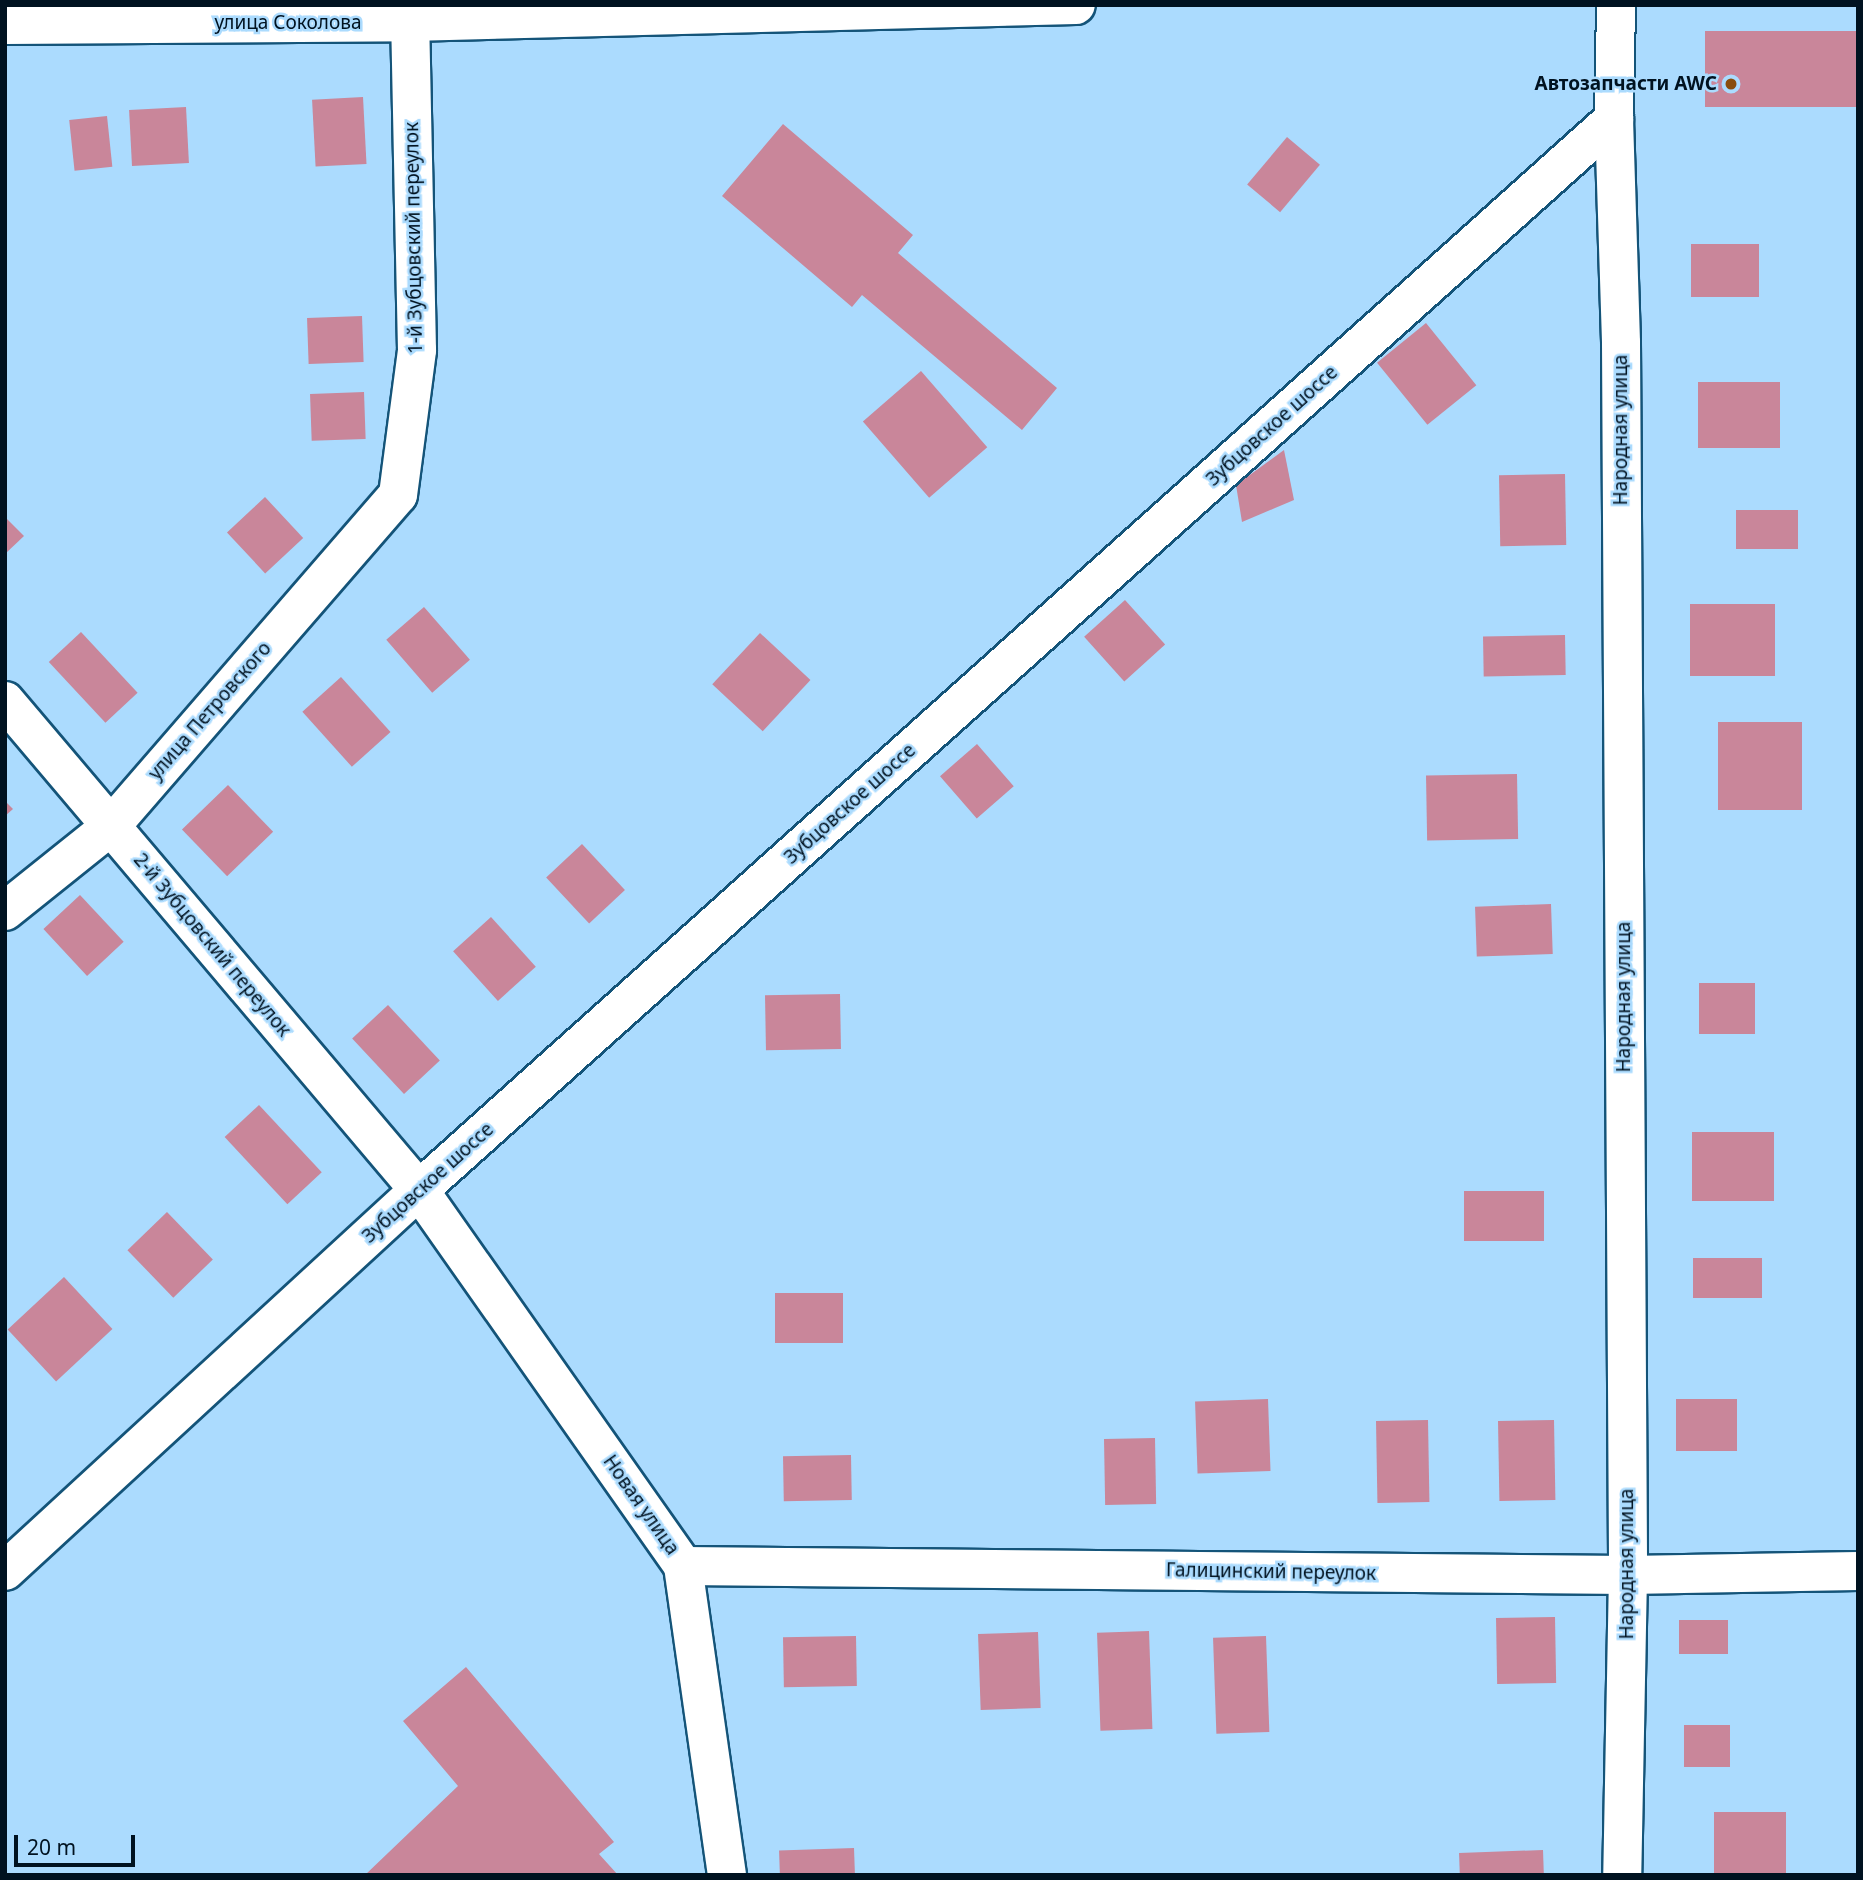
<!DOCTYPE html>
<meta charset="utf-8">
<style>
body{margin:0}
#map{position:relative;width:1863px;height:1880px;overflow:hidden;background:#abdbfe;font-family:"Noto Sans",sans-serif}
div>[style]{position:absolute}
.building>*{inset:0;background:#c9869a;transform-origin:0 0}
.roads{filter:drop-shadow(2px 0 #145479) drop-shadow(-2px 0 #145479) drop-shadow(0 2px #145479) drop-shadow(0 -2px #145479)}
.minor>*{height:38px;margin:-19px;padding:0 19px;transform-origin:19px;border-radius:19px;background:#fff}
.major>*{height:38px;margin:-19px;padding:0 19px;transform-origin:19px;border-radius:19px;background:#fff}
.dots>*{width:19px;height:19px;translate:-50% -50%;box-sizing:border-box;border:4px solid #abdbfe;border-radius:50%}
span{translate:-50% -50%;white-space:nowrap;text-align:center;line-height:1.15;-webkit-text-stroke:5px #abdbfe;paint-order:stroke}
.street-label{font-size:19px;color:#001220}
.poi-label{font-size:19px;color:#001220;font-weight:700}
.right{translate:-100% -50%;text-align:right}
.frame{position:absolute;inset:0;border:7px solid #001220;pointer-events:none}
.scale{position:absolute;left:14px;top:1835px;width:121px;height:32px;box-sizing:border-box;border:4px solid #001220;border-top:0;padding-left:9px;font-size:21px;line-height:24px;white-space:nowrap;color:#001220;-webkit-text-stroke:5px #abdbfe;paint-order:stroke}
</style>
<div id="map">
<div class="building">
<div style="left:1705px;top:31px;width:153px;height:76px"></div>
<div style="left:363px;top:97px;width:67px;height:51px;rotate:87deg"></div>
<div style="left:186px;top:107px;width:56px;height:57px;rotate:87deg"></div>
<div style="left:107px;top:116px;width:51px;height:38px;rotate:84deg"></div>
<div style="clip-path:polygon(783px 124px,913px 235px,898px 253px,1057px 388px,1022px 430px,862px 295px,852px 307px,722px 196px)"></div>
<div style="left:1287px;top:137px;width:43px;height:62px;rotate:40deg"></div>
<div style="left:1691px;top:244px;width:68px;height:53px"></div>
<div style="left:362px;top:316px;width:46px;height:55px;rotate:88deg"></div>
<div style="left:1426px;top:323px;width:80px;height:63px;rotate:51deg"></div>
<div style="left:921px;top:371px;width:101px;height:77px;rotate:49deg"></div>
<div style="left:1698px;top:382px;width:82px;height:66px"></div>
<div style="left:364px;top:392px;width:47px;height:54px;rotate:88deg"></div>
<div style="clip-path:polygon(1284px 450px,1294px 500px,1242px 522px,1236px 485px)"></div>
<div style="left:1565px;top:474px;width:71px;height:66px;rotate:89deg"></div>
<div style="left:265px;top:497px;width:56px;height:52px;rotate:47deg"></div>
<div style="left:1736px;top:510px;width:62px;height:39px"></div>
<div style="clip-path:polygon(5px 517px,24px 536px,5px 554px)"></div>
<div style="left:1125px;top:600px;width:60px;height:55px;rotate:48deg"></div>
<div style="left:1690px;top:604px;width:85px;height:72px"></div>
<div style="left:424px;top:607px;width:70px;height:50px;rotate:49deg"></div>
<div style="left:81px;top:632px;width:83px;height:44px;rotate:47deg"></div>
<div style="left:760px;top:633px;width:69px;height:70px;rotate:43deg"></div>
<div style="left:1565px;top:635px;width:40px;height:82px;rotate:89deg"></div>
<div style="left:341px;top:677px;width:74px;height:52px;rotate:48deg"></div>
<div style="left:1718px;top:722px;width:84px;height:88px"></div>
<div style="left:977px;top:744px;width:56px;height:49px;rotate:49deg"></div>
<div style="left:1517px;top:774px;width:65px;height:91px;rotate:89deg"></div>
<div style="left:228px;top:785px;width:65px;height:64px;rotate:46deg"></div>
<div style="clip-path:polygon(5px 801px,13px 809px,5px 816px)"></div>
<div style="left:582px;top:844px;width:63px;height:49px;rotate:47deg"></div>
<div style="left:80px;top:895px;width:64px;height:50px;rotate:47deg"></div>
<div style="left:1551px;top:904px;width:50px;height:76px;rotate:88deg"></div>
<div style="left:491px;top:917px;width:67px;height:51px;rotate:48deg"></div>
<div style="left:1699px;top:983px;width:56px;height:51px"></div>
<div style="left:840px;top:994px;width:55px;height:75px;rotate:89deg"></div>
<div style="left:388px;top:1005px;width:76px;height:49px;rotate:47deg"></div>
<div style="left:259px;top:1105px;width:92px;height:47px;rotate:47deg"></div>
<div style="left:1692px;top:1132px;width:82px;height:69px"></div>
<div style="left:1544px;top:1191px;width:50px;height:80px;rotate:90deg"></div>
<div style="left:167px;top:1212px;width:66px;height:55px;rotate:46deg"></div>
<div style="left:1693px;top:1258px;width:69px;height:40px"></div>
<div style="left:64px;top:1277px;width:71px;height:77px;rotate:47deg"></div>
<div style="left:843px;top:1293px;width:50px;height:68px;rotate:90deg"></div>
<div style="left:1268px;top:1399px;width:72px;height:73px;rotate:88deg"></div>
<div style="left:1676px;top:1399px;width:61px;height:52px"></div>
<div style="left:1428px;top:1420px;width:82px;height:52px;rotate:89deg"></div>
<div style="left:1554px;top:1420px;width:80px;height:56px;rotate:89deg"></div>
<div style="left:1155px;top:1438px;width:66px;height:51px;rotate:89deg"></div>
<div style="left:851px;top:1455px;width:45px;height:68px;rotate:89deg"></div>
<div style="left:1555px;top:1617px;width:66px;height:59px;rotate:89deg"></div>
<div style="left:1679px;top:1620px;width:49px;height:34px"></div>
<div style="left:1149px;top:1631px;width:98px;height:52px;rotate:88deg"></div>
<div style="left:1038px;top:1632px;width:76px;height:60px;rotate:88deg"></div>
<div style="left:856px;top:1636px;width:50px;height:73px;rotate:89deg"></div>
<div style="left:1266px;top:1636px;width:96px;height:53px;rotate:88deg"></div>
<div style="clip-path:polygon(466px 1667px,614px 1842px,599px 1854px,618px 1875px,365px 1875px,458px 1786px,403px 1721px)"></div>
<div style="left:1730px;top:1725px;width:42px;height:46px;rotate:90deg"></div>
<div style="left:1714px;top:1812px;width:72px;height:63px"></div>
<div style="left:854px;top:1848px;width:27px;height:75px;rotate:88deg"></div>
<div style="left:1543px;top:1850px;width:25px;height:84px;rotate:88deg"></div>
</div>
<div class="roads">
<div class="minor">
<div style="left:5px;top:25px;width:405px;rotate:-0.4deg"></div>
<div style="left:410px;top:22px;width:666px;rotate:-1.46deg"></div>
<div style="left:1614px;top:119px;width:224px;rotate:88.2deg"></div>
<div style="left:1621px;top:343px;width:1232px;rotate:89.67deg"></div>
<div style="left:1628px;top:1575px;width:300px;rotate:91.1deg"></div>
<div style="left:5px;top:701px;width:641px;rotate:49.75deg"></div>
<div style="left:419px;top:1190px;width:459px;rotate:54.9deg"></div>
<div style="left:683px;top:1566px;width:312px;rotate:81.9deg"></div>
<div style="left:5px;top:911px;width:136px;rotate:-38.7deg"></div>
<div style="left:111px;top:826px;width:438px;rotate:-49.1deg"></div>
<div style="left:398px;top:495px;width:146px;rotate:-82.5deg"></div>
<div style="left:417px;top:350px;width:328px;rotate:-91.2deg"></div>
<div style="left:683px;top:1566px;width:945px;rotate:0.55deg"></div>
<div style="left:1628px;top:1575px;width:230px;rotate:-1deg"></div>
</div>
<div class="major">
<div style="left:5px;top:1571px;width:563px;rotate:-42.62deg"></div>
<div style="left:419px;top:1190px;width:1605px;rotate:-41.87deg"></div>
<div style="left:1614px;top:119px;width:114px;rotate:-89deg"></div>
</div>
</div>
<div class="dots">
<div style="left:1731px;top:84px;background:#894d0c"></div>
</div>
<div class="street-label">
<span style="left:288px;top:23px">улица Соколова</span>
<span style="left:414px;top:238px;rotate:-91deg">1-й Зубцовский переулок</span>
<span style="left:1272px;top:426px;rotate:-42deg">Зубцовское шоссе</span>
<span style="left:1621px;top:430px;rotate:-90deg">Народная улица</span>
<span style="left:210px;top:711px;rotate:-49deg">улица Петровского</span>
<span style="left:850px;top:804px;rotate:-42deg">Зубцовское шоссе</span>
<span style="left:212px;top:945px;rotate:50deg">2-й Зубцовский переулок</span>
<span style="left:1624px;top:997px;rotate:-90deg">Народная улица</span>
<span style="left:428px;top:1183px;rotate:-42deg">Зубцовское шоссе</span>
<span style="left:641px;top:1505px;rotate:55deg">Новая улица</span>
<span style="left:1627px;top:1564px;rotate:-90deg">Народная улица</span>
<span style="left:1271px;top:1572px;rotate:1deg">Галицинский переулок</span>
</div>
<div class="poi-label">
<span class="right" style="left:1717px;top:84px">Автозапчасти AWC</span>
</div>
<div class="frame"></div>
<div class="scale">20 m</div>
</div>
